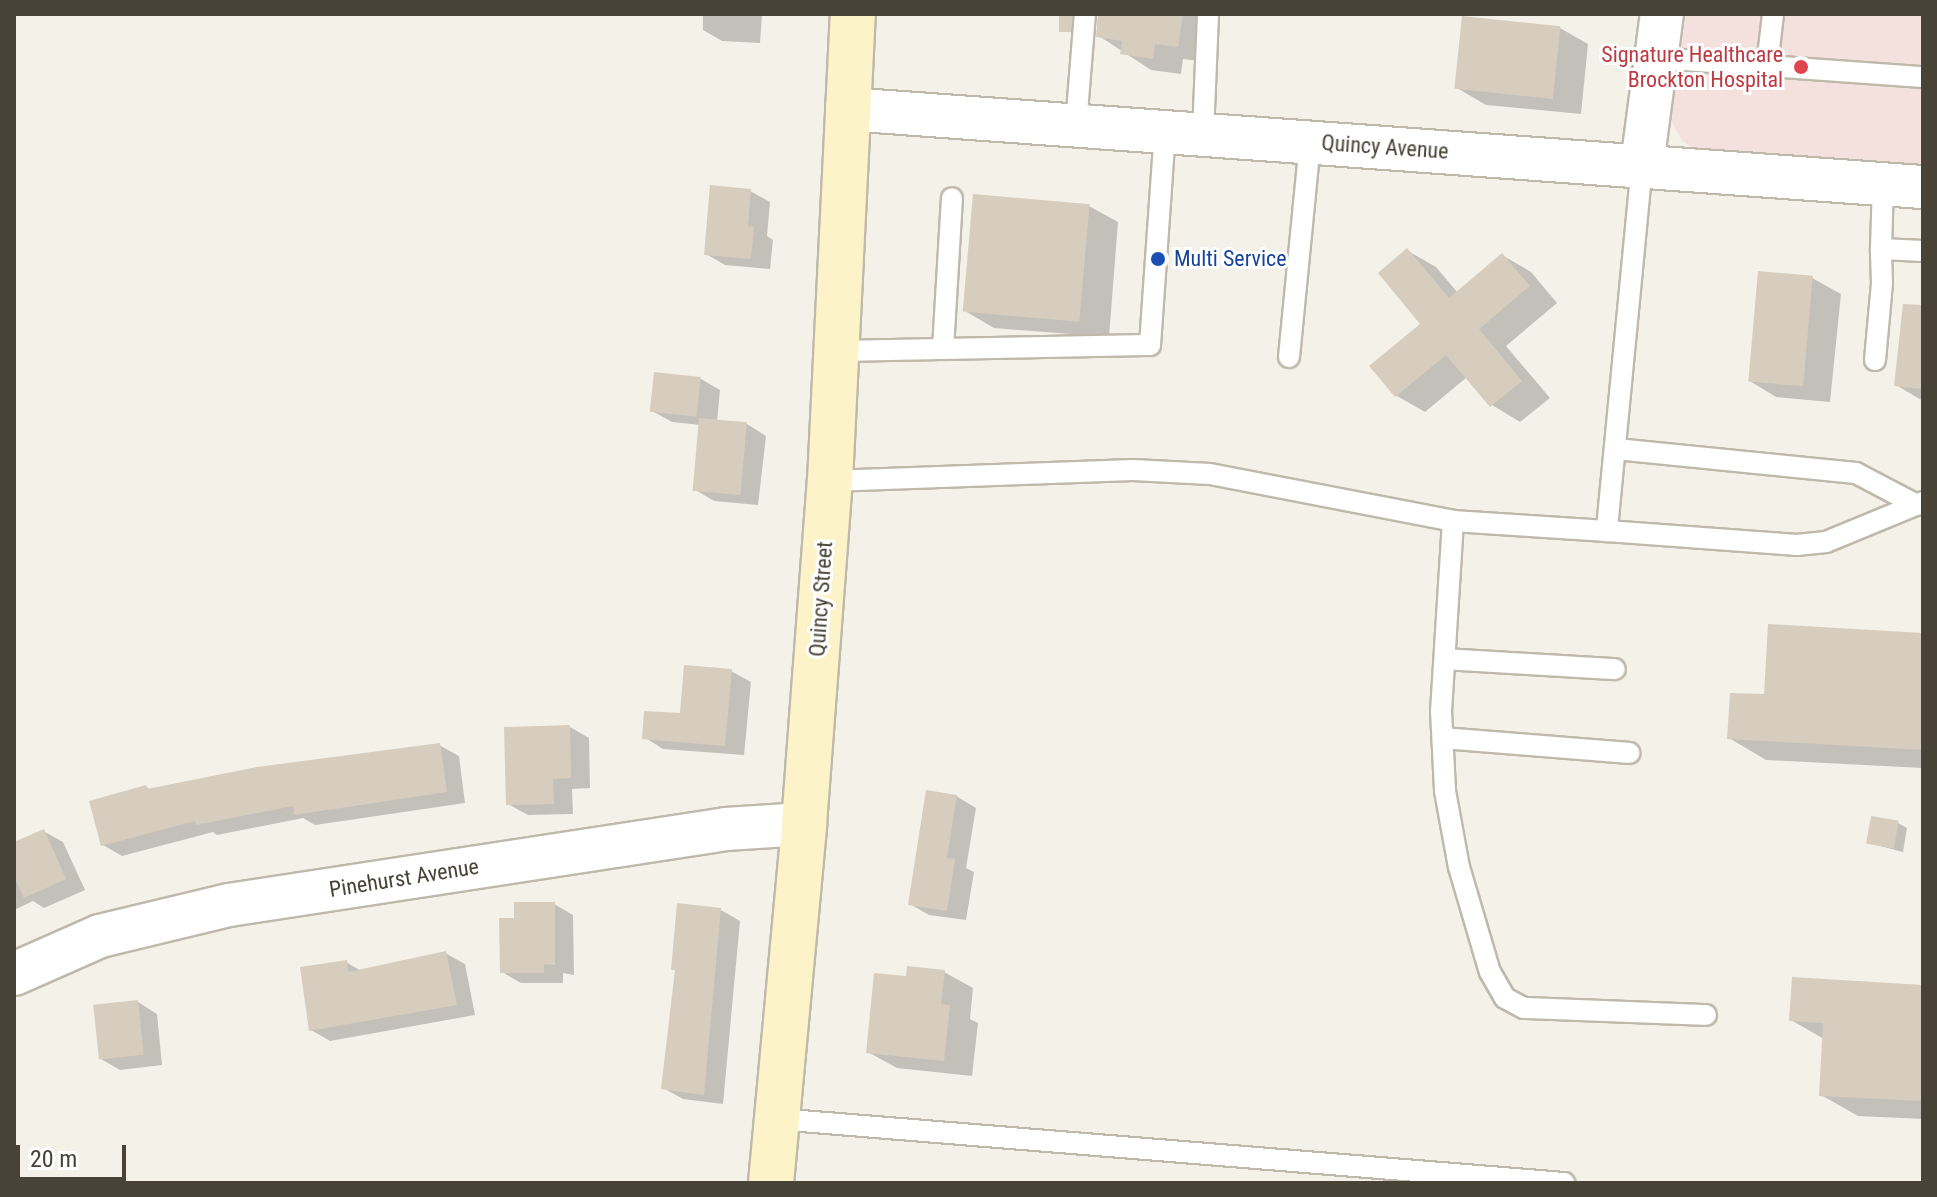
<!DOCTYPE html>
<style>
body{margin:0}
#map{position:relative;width:1937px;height:1197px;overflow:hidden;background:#f4f1e9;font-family:"Roboto Condensed",sans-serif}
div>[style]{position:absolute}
.medical>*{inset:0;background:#f4e1dd}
.shadow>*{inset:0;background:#0003}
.building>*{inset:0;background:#d6cdbe;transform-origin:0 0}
.roads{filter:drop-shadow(2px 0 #bfb9ab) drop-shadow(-2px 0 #bfb9ab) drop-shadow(0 2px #bfb9ab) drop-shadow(0 -2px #bfb9ab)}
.lane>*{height:20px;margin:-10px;padding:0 10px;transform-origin:10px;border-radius:10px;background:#fff}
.street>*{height:42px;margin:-21px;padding:0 21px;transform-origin:21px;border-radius:21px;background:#fff}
.secondary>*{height:44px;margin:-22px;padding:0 22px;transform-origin:22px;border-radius:22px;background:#fdf3c9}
.dots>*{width:22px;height:22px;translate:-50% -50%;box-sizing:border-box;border:4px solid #fff;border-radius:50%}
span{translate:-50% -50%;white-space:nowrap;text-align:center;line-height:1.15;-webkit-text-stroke:6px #fff;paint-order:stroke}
.health-label{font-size:22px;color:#be3a42}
.right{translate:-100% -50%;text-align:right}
.street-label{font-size:22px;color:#484237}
.transit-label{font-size:22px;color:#164399}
.left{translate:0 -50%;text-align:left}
.frame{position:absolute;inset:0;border:16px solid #484237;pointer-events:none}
.scale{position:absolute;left:16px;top:1145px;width:110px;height:36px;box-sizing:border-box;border:4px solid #484237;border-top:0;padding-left:10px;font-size:24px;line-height:28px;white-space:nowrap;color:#484237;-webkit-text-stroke:6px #fff;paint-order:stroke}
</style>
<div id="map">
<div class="medical">
<div style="clip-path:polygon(1686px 14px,1923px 14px,1923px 167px,1698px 151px,1682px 141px,1671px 120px)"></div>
</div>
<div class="shadow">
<div style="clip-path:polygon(703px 14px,762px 14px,760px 43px,722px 41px,703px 30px)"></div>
<div style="clip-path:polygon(1102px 14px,1213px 14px,1207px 62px,1183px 59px,1181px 74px,1151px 70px,1099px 36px)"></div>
<div style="clip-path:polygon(1560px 28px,1588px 44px,1581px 114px,1486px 105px,1457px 88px)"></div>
<div style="clip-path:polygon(750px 191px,770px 202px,767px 236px,773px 240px,770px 269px,725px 265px,706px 254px)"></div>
<div style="clip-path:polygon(1089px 206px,1118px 222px,1109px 337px,994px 328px,965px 311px)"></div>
<div style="clip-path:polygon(1408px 251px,1436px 267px,1458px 293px,1502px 255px,1531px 272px,1557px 303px,1506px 346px,1550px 398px,1520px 422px,1492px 405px,1467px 377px,1425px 412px,1397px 396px,1422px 324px)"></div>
<div style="clip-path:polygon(1812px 278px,1841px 294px,1830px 402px,1776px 397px,1748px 380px)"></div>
<div style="clip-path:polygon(1923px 313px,1923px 401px,1896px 385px)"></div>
<div style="clip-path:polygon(701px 379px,720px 390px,717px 422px,747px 424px,766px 436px,758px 505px,714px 501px,694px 489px,701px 425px,672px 422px,652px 411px)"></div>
<div style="clip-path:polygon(1923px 635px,1923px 768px,1766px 760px,1729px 738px,1766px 696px)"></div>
<div style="clip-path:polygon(731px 671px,751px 682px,744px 755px,663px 749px,644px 737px,682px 716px)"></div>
<div style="clip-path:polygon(570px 727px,589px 738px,590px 788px,572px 789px,573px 814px,528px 815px,508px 804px)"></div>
<div style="clip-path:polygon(439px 745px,459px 756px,465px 803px,315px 825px,303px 818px,217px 835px,213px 832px,122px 856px,103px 845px,146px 787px,151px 790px)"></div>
<div style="clip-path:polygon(956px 796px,976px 808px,966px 868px,974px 872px,966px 920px,929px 915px,910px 904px)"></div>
<div style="clip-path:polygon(1898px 823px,1907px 828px,1903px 852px,1869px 843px)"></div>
<div style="clip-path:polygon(43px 831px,63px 842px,85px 890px,44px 908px,33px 901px,14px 910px,14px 844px)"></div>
<div style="clip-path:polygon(554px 904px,573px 915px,574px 975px,563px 973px,563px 983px,521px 983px,502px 972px,516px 920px)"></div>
<div style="clip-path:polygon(721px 910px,740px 921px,723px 1104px,683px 1099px,663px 1088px,677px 971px,673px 969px)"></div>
<div style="clip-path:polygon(445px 953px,465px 964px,475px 1015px,330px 1041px,311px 1030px,346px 962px,361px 971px)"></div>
<div style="clip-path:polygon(944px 972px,973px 988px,970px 1019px,978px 1023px,972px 1076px,897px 1068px,868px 1052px,908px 978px)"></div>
<div style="clip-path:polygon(1923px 987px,1923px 1119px,1858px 1116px,1821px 1095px,1824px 1039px,1791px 1020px)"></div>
<div style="clip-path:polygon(138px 1002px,157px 1014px,162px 1065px,120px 1070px,101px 1059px)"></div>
</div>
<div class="building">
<div style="left:1059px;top:14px;width:13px;height:18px"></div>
<div style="clip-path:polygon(1098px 14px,1183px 14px,1178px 47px,1155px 44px,1153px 59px,1120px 54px,1122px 41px,1096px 37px)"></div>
<div style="left:1462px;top:16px;width:99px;height:73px;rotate:6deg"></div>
<div style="clip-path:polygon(710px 185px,751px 189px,748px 226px,754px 227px,751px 259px,704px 255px)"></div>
<div style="left:973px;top:194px;width:117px;height:118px;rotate:5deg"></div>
<div style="clip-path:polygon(1407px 248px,1449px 298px,1502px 253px,1530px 286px,1479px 329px,1522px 381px,1490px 407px,1446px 355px,1395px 397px,1369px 366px,1420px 324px,1378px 273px)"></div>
<div style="left:1758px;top:271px;width:55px;height:111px;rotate:5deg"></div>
<div style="clip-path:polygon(1903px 304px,1923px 305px,1923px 389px,1894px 386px)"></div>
<div style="left:654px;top:372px;width:47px;height:40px;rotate:6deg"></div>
<div style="left:699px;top:418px;width:48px;height:73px;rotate:5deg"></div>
<div style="clip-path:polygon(1768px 624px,1923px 633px,1923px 750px,1727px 739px,1730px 693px,1764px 694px)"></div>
<div style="clip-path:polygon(684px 665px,732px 669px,725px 746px,642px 739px,644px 711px,680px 713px)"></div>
<div style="clip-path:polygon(570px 725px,571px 778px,553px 779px,554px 804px,506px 805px,504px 727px)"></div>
<div style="clip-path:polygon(440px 743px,447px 792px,294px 815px,293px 806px,196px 825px,195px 821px,101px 846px,89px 801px,146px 785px,147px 789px,257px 767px)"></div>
<div style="clip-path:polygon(926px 790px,957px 795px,947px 858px,955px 859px,947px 911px,908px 905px)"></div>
<div style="left:1871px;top:816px;width:28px;height:28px;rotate:10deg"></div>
<div style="clip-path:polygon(44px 829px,66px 879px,24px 898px,14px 877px,14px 842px)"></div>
<div style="clip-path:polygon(514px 902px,555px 902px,555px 965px,544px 964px,544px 973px,500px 973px,499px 918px,514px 918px)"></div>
<div style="clip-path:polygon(677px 903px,721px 908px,704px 1095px,661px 1089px,675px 970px,671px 970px)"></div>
<div style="clip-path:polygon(446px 951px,457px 1005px,309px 1031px,300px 967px,347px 960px,348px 972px)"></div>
<div style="clip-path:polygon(907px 966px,945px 970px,941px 1004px,950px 1005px,944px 1061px,866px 1053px,874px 973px,906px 976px)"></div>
<div style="clip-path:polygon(1792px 977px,1923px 985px,1923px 1101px,1819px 1096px,1823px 1023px,1789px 1021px)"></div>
<div style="left:138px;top:1000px;width:55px;height:45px;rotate:84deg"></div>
</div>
<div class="roads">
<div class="lane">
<div style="left:1656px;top:58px;width:268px;rotate:4.1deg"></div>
<div style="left:1767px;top:66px;width:52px;rotate:-83.4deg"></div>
<div style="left:1076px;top:125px;width:111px;rotate:-85.4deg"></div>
<div style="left:1203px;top:134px;width:120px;rotate:-87.6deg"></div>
<div style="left:1642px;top:165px;width:368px;rotate:95.5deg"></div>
<div style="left:1607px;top:531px;width:191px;rotate:4.2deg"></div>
<div style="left:1797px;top:545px;width:29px;rotate:-6deg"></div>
<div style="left:1826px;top:542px;width:105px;rotate:-22.4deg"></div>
<div style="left:1883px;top:184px;width:65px;rotate:91.8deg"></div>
<div style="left:1881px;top:249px;width:42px;rotate:2.7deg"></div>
<div style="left:943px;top:349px;width:151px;rotate:-86.6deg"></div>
<div style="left:836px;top:351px;width:314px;rotate:-1.1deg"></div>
<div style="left:1150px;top:345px;width:215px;rotate:-86deg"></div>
<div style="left:1289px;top:357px;width:217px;rotate:-84.4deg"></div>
<div style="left:1875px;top:360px;width:77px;rotate:-84.8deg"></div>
<div style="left:1882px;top:283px;width:34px;rotate:-92deg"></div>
<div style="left:1616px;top:449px;width:241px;rotate:5.7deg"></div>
<div style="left:1856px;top:473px;width:69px;rotate:27.7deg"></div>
<div style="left:830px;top:481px;width:303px;rotate:-2.1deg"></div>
<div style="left:1133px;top:470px;width:77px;rotate:3deg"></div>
<div style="left:1210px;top:474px;width:248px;rotate:10.9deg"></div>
<div style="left:1453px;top:521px;width:154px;rotate:3.7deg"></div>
<div style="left:1453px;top:521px;width:190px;rotate:93.6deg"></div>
<div style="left:1441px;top:711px;width:80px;rotate:87.1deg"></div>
<div style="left:1445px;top:791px;width:77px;rotate:79.6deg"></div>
<div style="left:1459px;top:867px;width:109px;rotate:73.6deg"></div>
<div style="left:1490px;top:972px;width:30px;rotate:60deg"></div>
<div style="left:1505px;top:998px;width:21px;rotate:28deg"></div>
<div style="left:1524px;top:1008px;width:182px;rotate:2.2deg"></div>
<div style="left:1445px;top:659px;width:170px;rotate:3.4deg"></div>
<div style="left:1443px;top:738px;width:187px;rotate:4.6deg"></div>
<div style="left:777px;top:1119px;width:790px;rotate:4.65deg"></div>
</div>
<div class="street">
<div style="left:847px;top:109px;width:1079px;rotate:4.15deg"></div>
<div style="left:1642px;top:165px;width:152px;rotate:-82.5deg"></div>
<div style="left:14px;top:974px;width:94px;rotate:-23.8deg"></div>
<div style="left:100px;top:936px;width:133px;rotate:-13.5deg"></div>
<div style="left:229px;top:905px;width:503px;rotate:-8.69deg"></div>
<div style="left:726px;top:829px;width:78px;rotate:-3.7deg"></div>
</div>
<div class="secondary">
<div style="left:771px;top:1183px;width:361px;rotate:-84.7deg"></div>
<div style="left:804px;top:824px;width:344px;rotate:-85.7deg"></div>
<div style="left:830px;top:481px;width:468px;rotate:-87.2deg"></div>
</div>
</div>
<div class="dots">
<div style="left:1801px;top:67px;background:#e0444e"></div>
<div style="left:1158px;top:259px;background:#1a4fb4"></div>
</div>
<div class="health-label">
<span class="right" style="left:1783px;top:67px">Signature Healthcare<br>Brockton Hospital</span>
</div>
<div class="street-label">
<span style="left:1385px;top:147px;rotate:4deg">Quincy Avenue</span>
<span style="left:821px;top:599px;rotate:-86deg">Quincy Street</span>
<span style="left:404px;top:878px;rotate:-9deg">Pinehurst Avenue</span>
</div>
<div class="transit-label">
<span class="left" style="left:1174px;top:259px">Multi Service</span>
</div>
<div class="frame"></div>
<div class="scale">20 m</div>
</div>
